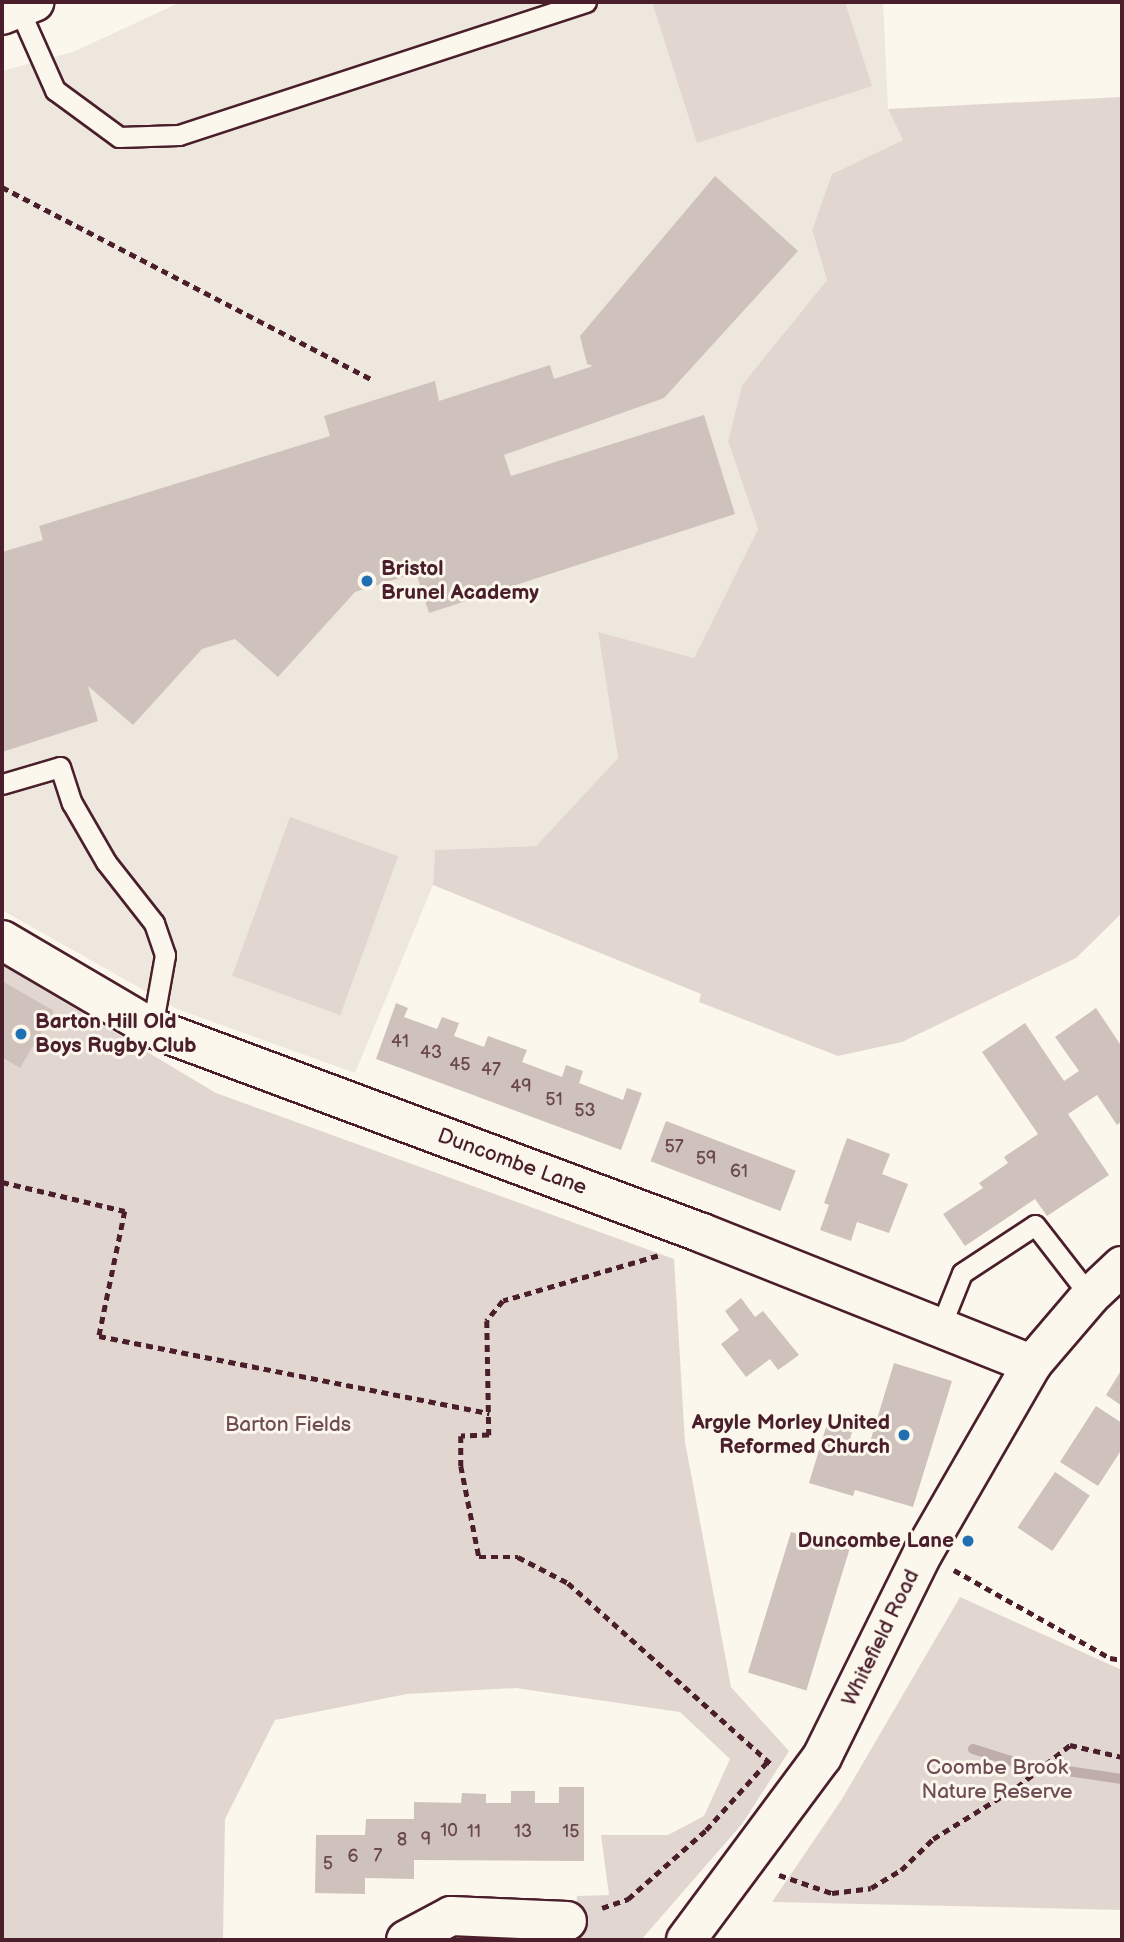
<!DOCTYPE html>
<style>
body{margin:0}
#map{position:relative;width:1124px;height:1942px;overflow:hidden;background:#fbf7ec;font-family:"Balsamiq Sans",sans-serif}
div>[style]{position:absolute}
.built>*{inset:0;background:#eee7de}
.green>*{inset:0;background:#e2d7d0;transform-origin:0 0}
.stream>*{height:10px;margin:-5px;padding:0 5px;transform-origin:5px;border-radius:5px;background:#bfadaa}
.building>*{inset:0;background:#cfc2bc;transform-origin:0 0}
.path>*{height:4.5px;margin-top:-2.25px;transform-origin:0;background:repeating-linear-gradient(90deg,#4a1f2b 0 7px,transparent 0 12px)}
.roads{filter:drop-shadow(2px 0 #4a1f2b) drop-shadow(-2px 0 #4a1f2b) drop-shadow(0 2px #4a1f2b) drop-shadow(0 -2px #4a1f2b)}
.lane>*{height:19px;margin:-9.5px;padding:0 9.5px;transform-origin:9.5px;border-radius:9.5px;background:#fbf7ec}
.street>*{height:38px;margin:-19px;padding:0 19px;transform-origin:19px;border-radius:19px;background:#fbf7ec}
.secondary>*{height:38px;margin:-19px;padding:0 19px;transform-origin:19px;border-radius:19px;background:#fbf7ec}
.dots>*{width:19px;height:19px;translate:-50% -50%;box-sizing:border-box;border:4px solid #fbf7ec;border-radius:50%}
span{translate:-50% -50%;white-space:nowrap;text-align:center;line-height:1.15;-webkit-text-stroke:6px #fbf7ec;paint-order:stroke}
.number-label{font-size:18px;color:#6b484f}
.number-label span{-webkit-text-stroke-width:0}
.poi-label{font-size:21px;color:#4a1f2b;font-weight:700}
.left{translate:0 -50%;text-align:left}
.right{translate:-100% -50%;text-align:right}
.street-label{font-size:21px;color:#4a1f2b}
.park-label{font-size:21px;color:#704d54}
.frame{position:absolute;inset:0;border:4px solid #4a1f2b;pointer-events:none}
</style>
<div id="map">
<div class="built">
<div style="clip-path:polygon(181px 2px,883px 2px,888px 109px,903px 140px,832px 174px,812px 230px,827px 280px,742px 385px,728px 441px,758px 529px,694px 658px,598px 633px,618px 758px,536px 846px,435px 850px,433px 885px,355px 1073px,177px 1009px,2px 910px,2px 71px,73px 52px)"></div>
</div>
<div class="green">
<div style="clip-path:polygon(652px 2px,845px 2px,872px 86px,697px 143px)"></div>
<div style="clip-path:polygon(1122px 97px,1122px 913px,1076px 958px,902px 1042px,838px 1056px,699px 1002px,701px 994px,433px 885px,435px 850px,536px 846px,618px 758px,598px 632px,694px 658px,758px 529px,728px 441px,742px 385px,827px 280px,812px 230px,832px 174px,903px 140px,888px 109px)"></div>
<div style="left:290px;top:817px;width:115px;height:169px;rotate:20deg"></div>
<div style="clip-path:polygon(2px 965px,216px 1093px,674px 1259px,685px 1442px,731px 1687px,789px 1751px,742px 1824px,641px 1940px,575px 1940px,577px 1896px,609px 1895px,601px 1835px,668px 1835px,704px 1816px,730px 1759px,680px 1712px,516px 1688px,407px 1694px,275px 1720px,225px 1819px,223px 1940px,2px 1940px)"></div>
<div style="clip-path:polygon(960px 1597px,1122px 1670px,1122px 1910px,772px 1902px,842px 1799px)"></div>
</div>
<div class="stream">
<div style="left:973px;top:1749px;width:49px;rotate:17.7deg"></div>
<div style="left:1020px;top:1764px;width:103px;rotate:8.4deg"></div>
</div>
<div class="building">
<div style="clip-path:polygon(715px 176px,798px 251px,664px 398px,504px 455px,511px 476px,704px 415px,735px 514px,429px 613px,416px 573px,355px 592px,278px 677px,235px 639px,202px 649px,133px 725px,88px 686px,98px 721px,2px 752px,2px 552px,43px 540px,39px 526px,330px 436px,324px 416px,435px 381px,439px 401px,550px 365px,554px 379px,593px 366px,587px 364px,580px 336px)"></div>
<div style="clip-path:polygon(2px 981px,54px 1011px,20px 1068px,2px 1057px)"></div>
<div style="clip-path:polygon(396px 1003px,408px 1008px,404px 1017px,437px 1029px,442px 1017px,459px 1023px,454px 1036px,484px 1047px,488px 1036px,527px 1050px,522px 1062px,562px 1077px,566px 1065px,583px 1071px,579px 1083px,623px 1100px,627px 1088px,642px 1093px,621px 1150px,376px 1059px)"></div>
<div style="clip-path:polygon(1096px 1008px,1122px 1047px,1122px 1121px,1117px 1125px,1097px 1095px,1068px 1114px,1109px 1175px,1047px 1216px,1035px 1199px,965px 1246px,943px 1214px,983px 1188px,979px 1183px,1008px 1163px,1004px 1157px,1038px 1134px,982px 1052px,1025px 1023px,1064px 1081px,1079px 1071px,1055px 1037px)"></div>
<div style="left:666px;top:1121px;width:139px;height:43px;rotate:21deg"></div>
<div style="clip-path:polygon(847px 1138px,890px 1154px,882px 1174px,908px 1184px,889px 1233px,857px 1222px,851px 1241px,820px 1230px,829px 1205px,824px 1203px)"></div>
<div style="clip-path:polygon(741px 1298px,755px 1317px,763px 1311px,799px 1355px,778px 1370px,770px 1359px,746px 1377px,721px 1344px,739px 1330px,725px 1311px)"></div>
<div style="clip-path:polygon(894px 1363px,952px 1381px,913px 1507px,855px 1490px,853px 1496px,809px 1483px,827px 1424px,852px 1432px,848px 1446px,867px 1452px)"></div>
<div style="clip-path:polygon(1122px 1369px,1122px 1406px,1106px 1395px)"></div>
<div style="clip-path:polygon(1096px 1406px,1122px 1423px,1122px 1449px,1098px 1486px,1060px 1462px)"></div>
<div style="left:1055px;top:1472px;width:42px;height:67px;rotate:34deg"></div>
<div style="left:791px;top:1532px;width:61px;height:147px;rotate:17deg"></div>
<div style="clip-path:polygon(559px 1787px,584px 1787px,584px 1861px,414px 1860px,414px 1879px,365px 1878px,365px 1894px,315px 1893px,316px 1835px,365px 1835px,366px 1819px,414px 1819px,414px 1802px,461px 1803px,462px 1793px,486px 1794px,486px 1803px,511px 1803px,511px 1791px,535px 1791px,535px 1803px,559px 1803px)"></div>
</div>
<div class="path">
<div style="left:2px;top:187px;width:416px;rotate:27.5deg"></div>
<div style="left:2px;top:1182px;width:126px;rotate:13.3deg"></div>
<div style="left:125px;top:1211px;width:128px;rotate:101.7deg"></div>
<div style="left:99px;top:1336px;width:398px;rotate:11.2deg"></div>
<div style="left:658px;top:1256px;width:161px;rotate:163.8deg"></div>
<div style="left:503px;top:1301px;width:26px;rotate:129deg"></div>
<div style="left:487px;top:1321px;width:114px;rotate:89deg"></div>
<div style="left:489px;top:1435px;width:28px;rotate:178deg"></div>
<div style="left:461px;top:1436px;width:30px;rotate:90deg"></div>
<div style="left:461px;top:1466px;width:93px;rotate:78.8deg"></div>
<div style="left:479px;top:1557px;width:39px"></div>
<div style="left:518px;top:1557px;width:56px;rotate:27.5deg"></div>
<div style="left:568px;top:1583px;width:272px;rotate:41.7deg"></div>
<div style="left:954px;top:1570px;width:179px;rotate:29.4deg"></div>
<div style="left:1110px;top:1658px;width:12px;rotate:9deg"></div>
<div style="left:779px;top:1875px;width:56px;rotate:18.8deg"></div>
<div style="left:832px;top:1893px;width:39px;rotate:-7deg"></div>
<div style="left:871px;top:1888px;width:35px;rotate:-31deg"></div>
<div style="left:901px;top:1870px;width:45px;rotate:-44.1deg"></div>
<div style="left:933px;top:1839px;width:99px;rotate:-31.8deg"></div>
<div style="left:1017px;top:1787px;width:68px;rotate:-38.4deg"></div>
<div style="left:1070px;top:1745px;width:53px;rotate:13deg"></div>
<div style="left:602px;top:1908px;width:28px;rotate:-19deg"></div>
<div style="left:628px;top:1899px;width:104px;rotate:-41.5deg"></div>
<div style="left:706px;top:1830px;width:91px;rotate:-48.1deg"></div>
</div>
<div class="roads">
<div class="lane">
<div style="left:19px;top:9px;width:89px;rotate:66deg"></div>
<div style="left:55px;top:90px;width:79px;rotate:36.3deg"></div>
<div style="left:119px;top:137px;width:60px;rotate:-1.9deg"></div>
<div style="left:179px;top:135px;width:428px;rotate:-18.1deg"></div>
<div style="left:2px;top:784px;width:60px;rotate:-16.3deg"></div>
<div style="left:60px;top:767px;width:38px;rotate:72deg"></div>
<div style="left:72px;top:803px;width:68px;rotate:60deg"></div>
<div style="left:106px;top:862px;width:78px;rotate:51.8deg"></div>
<div style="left:154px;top:923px;width:34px;rotate:71deg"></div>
<div style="left:165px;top:955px;width:74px;rotate:100.1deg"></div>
<div style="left:940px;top:1328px;width:59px;rotate:-68.2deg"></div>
<div style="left:962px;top:1273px;width:87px;rotate:-33.3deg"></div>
<div style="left:1035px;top:1225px;width:90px;rotate:52.2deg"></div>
</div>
<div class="street">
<div style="left:2px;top:940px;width:174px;rotate:30.4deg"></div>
<div style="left:152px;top:1028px;width:587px;rotate:20.44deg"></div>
<div style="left:702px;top:1233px;width:355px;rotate:21.7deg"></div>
<div style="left:406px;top:1940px;width:51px;rotate:-28.1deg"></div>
<div style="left:451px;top:1916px;width:116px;rotate:2.5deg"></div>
</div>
<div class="secondary">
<div style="left:2px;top:15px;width:35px;rotate:-22deg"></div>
<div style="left:686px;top:1940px;width:228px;rotate:-53.4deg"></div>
<div style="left:822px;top:1757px;width:228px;rotate:-63.7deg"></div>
<div style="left:923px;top:1553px;width:218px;rotate:-60deg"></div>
<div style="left:1032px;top:1364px;width:89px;rotate:-49.5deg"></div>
<div style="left:1090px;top:1296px;width:44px;rotate:-43.2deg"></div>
</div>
</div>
<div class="dots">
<div style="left:367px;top:581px;background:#1f6fb2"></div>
<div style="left:21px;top:1034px;background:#1f6fb2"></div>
<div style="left:904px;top:1435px;background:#1f6fb2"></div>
<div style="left:968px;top:1541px;background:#1f6fb2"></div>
</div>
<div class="number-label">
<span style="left:400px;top:1042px">41</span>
<span style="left:431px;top:1053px">43</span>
<span style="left:460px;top:1065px">45</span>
<span style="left:491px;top:1070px">47</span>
<span style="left:521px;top:1087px">49</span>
<span style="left:554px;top:1100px">51</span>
<span style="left:585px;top:1111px">53</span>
<span style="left:674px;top:1147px">57</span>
<span style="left:706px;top:1159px">59</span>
<span style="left:739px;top:1172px">61</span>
<span style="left:449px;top:1831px">10</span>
<span style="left:474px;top:1832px">11</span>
<span style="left:523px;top:1832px">13</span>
<span style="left:571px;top:1832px">15</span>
<span style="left:402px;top:1840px">8</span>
<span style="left:426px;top:1840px">9</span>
<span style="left:378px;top:1856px">7</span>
<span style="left:353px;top:1857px">6</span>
<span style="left:328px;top:1864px">5</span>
</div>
<div class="poi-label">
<span class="left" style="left:381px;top:581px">Bristol<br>Brunel Academy</span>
<span class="left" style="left:35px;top:1034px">Barton Hill Old<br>Boys Rugby Club</span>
<span class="right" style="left:890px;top:1435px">Argyle Morley United<br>Reformed Church</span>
<span class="right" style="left:954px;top:1541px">Duncombe Lane</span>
</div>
<div class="street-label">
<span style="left:512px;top:1162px;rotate:20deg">Duncombe Lane</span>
<span style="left:881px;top:1638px;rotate:-64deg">Whitefield Road</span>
</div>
<div class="park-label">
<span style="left:288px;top:1425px">Barton Fields</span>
<span style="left:997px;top:1780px">Coombe Brook<br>Nature Reserve</span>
</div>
<div class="frame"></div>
</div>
